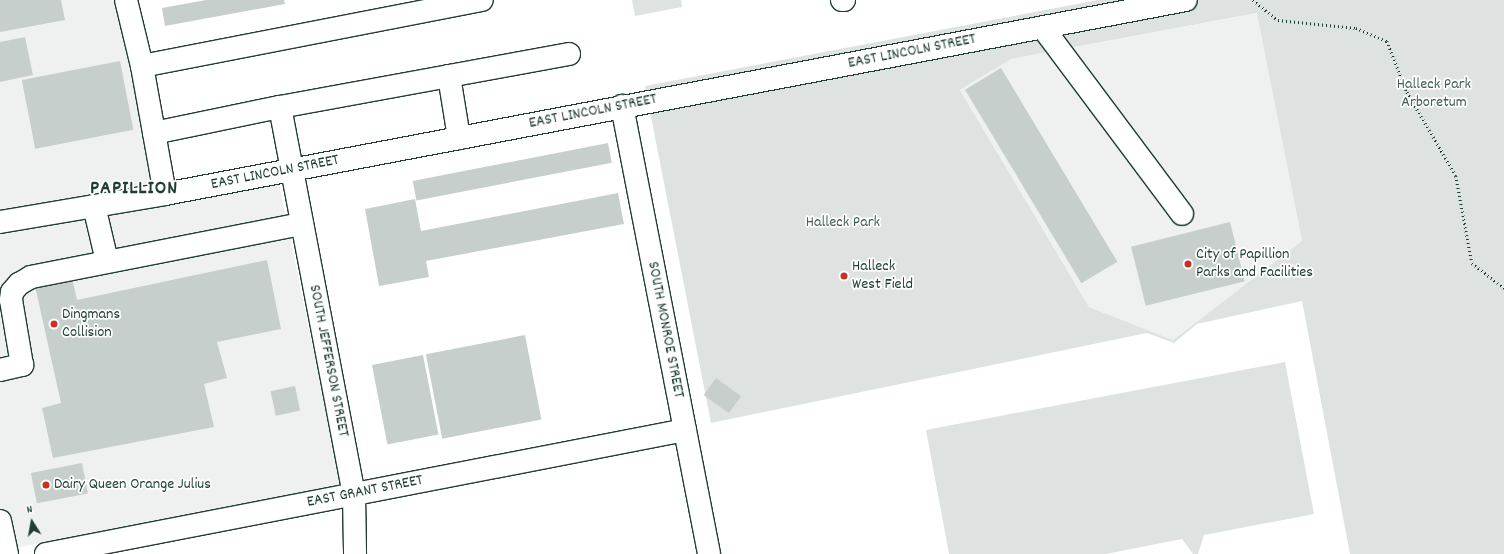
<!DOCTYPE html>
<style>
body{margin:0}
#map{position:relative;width:1504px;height:554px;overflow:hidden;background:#fff;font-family:Dekko,sans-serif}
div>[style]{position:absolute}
.built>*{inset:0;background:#eef1f0}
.green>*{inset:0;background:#dee3e2}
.building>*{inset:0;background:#c7cfcc;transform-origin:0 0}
.path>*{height:2.5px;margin-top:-1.25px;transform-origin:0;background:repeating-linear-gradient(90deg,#1f3d34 0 1px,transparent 0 4px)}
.roads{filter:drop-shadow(1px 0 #1f3d34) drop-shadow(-1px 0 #1f3d34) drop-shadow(0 1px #1f3d34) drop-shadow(0 -1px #1f3d34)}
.minor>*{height:22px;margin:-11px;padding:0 11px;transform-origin:11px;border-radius:11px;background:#fff}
.major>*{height:22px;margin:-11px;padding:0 11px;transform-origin:11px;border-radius:11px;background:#fff}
.dots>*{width:11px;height:11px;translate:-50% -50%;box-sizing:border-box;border:2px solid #fff;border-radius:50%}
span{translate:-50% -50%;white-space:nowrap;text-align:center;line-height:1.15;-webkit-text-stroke:3.5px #fff;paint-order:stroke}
.street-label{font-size:16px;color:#1f3d34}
.park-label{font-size:16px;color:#455e57}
.poi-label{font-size:16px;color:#1f3d34}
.left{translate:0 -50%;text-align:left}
.district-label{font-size:20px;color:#1f3d34;font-weight:700;letter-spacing:1px}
.north{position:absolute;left:12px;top:502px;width:40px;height:40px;-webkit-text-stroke:3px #fff;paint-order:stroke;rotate:349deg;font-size:11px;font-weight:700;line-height:16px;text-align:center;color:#1f3d34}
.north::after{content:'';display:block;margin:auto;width:14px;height:18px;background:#1f3d34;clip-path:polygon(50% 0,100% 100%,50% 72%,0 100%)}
</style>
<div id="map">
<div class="built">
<div style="clip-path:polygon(0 0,136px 0,169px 204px,279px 183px,341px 485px,0 551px)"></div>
<div style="clip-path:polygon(1258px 13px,1302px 241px,1173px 340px,1089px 307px,960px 90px,1011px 59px)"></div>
</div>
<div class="green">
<div style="clip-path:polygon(632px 0,681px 0,682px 7px,635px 16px)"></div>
<div style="clip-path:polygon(evenodd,1098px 0,1504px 0,1504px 554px,1350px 554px,1302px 301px,1197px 324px,1174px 343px,1147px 333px,711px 423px,645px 86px,1098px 0,1257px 13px,1302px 241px,1173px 340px,1089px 307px,960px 90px,1011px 59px,1257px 13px)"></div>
<div style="clip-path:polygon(1285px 362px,1314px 514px,1204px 535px,1198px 554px,1193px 554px,1182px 539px,1106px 554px,949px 554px,926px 430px)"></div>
</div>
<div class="building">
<div style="clip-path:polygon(0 0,61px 0,65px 20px,0 32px)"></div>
<div style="clip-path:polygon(206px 0,284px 0,285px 4px,165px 26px,162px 8px)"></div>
<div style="clip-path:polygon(25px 37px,33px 75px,0 82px,0 42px)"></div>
<div style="left:120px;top:61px;width:70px;height:100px;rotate:79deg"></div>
<div style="left:1001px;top:68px;width:226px;height:42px;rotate:59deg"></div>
<div style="left:608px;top:143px;width:20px;height:199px;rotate:79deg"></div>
<div style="clip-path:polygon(618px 193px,624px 224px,426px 261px,429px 277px,379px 286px,365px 209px,415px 199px,421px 231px)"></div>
<div style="left:1230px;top:222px;width:61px;height:102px;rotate:76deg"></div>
<div style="clip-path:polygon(267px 260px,281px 329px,217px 342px,227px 378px,204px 384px,214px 427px,53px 458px,42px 408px,61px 403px,35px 286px,72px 278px,77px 300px)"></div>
<div style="left:525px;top:335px;width:86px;height:101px;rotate:79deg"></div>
<div style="left:423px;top:355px;width:81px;height:52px;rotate:79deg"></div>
<div style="left:716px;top:378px;width:31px;height:21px;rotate:36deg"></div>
<div style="left:295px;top:386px;width:25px;height:25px;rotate:78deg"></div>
<div style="left:82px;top:463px;width:31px;height:52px;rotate:79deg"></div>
</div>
<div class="path">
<div style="left:1253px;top:0;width:32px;rotate:39deg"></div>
<div style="left:1278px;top:20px;width:78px;rotate:5.9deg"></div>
<div style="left:1356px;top:28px;width:34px;rotate:23deg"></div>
<div style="left:1387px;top:41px;width:55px;rotate:68.6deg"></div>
<div style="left:1407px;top:92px;width:97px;rotate:59.7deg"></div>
<div style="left:1456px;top:176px;width:88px;rotate:79.6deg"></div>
<div style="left:1472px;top:263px;width:41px;rotate:38deg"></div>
</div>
<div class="roads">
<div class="minor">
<div style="left:126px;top:0;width:68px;rotate:76.4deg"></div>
<div style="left:142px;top:66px;width:130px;rotate:79.8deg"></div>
<div style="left:842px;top:0;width:2px"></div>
<div style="left:1043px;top:28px;width:232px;rotate:53.2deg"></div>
<div style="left:142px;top:66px;width:346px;rotate:-11deg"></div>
<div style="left:449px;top:76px;width:122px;rotate:-10.4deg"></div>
<div style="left:622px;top:106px;width:456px;rotate:79deg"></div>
<div style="left:280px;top:107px;width:172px;rotate:-10.4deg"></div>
<div style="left:449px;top:76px;width:63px;rotate:80.8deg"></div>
<div style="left:154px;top:133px;width:129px;rotate:-11.7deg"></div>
<div style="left:280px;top:107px;width:394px;rotate:79.2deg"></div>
<div style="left:354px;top:494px;width:60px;rotate:89deg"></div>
<div style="left:94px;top:206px;width:57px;rotate:76.7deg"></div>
<div style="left:0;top:222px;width:167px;rotate:-9.6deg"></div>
<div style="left:165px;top:194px;width:1039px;rotate:-10.76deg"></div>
<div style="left:0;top:370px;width:23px;rotate:-13deg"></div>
<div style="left:22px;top:365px;width:66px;rotate:-99.6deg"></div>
<div style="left:11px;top:300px;width:8px;rotate:-83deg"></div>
<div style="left:12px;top:292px;width:11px;rotate:-49deg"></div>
<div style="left:19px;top:284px;width:14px;rotate:-30deg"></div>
<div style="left:31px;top:277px;width:276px;rotate:-11.1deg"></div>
<div style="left:46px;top:554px;width:651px;rotate:-10.98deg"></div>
</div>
<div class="major">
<div style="left:0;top:521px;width:34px;rotate:78deg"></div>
</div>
</div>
<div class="dots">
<div style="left:1188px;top:264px;background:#c8321e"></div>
<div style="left:844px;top:276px;background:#c8321e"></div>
<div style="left:54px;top:324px;background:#c8321e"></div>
<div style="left:46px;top:485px;background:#c8321e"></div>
</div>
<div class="street-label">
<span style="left:912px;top:52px;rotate:-11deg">EAST LINCOLN STREET</span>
<span style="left:593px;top:112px;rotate:-11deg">EAST LINCOLN STREET</span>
<span style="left:275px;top:173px;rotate:-11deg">EAST LINCOLN STREET</span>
<span style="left:665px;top:330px;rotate:79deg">SOUTH MONROE STREET</span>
<span style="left:328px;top:361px;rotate:79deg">SOUTH JEFFERSON STREET</span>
<span style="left:365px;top:492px;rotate:-11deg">EAST GRANT STREET</span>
</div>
<div class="park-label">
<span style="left:1434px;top:94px">Halleck Park<br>Arboretum</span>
<span style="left:843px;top:223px">Halleck Park</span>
</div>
<div class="poi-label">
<span class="left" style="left:1196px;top:264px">City of Papillion<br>Parks and Facilities</span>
<span class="left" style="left:852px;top:276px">Halleck<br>West Field</span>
<span class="left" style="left:62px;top:324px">Dingmans<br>Collision</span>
<span class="left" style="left:54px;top:485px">Dairy Queen Orange Julius</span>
</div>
<div class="district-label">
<span style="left:134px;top:189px">PAPILLION</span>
</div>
<div class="north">N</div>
</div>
